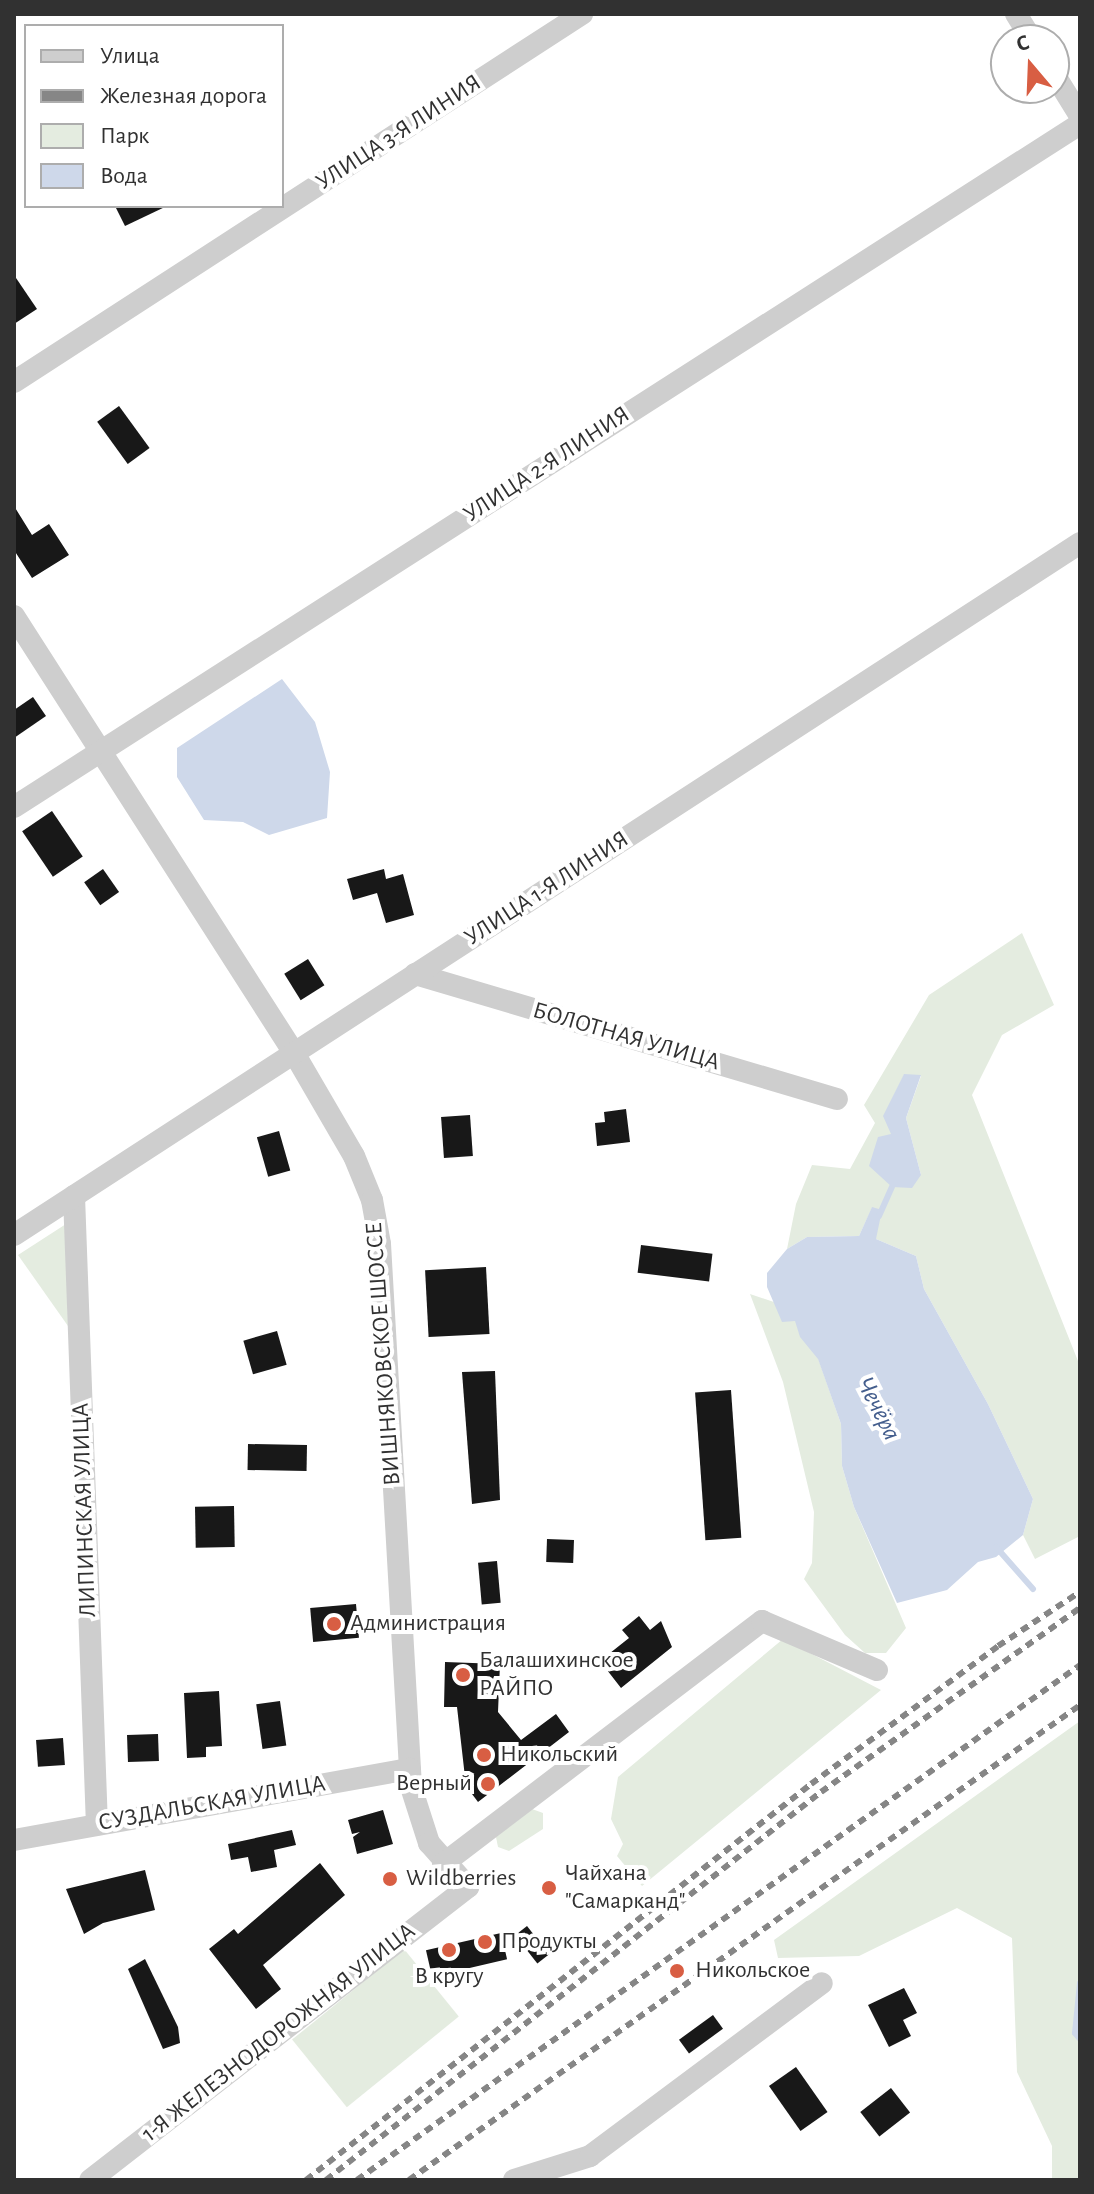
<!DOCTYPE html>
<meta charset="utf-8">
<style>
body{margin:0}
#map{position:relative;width:1094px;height:2194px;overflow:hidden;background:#fff;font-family:"Alegreya Sans",sans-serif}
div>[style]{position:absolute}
.green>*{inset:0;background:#e4ece0;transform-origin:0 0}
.water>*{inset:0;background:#ced8ea}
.stream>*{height:6px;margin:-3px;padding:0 3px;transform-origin:3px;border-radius:3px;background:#ced8ea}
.building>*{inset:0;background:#181818;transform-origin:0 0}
.minor>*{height:22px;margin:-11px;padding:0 11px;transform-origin:11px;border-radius:11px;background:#cecece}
.rail>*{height:6px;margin-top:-3px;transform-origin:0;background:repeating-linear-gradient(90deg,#868686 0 8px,transparent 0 14px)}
.dots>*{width:22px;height:22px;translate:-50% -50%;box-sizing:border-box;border:4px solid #fff;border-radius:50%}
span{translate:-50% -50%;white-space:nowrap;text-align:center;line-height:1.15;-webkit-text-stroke:8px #fff;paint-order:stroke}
.street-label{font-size:24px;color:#313131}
.poi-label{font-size:24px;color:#313131}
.left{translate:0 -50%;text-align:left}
.right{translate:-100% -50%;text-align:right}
.water-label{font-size:26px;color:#445e8d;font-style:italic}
.frame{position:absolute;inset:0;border:16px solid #313131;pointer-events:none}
.legend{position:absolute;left:24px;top:24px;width:260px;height:184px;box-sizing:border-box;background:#fff;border:2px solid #adadad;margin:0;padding:10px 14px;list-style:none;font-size:24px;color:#313131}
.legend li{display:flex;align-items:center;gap:16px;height:40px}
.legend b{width:40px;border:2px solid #adadad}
.north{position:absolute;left:990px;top:24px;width:80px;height:80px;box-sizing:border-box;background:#fff;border:2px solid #adadad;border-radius:50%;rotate:341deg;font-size:22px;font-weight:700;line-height:32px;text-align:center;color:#313131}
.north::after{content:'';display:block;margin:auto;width:28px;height:36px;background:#d85e43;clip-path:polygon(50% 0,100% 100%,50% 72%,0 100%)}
</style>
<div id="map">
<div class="green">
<div style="clip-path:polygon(evenodd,1022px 933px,1054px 1005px,1002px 1035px,972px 1095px,1080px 1366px,1080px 1536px,1035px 1559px,1023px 1535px,1033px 1499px,988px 1404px,924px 1289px,916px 1256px,876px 1239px,872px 1208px,859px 1236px,807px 1237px,787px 1249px,796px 1204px,812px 1165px,850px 1169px,875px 1123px,864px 1105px,929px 995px,1022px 933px,904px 1075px,921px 1076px,906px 1118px,921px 1175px,884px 1116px,904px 1075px)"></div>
<div style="clip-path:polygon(66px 1224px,68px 1326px,18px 1255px)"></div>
<div style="clip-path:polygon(750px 1294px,777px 1303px,795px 1320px,818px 1358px,841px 1424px,842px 1466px,854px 1507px,906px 1628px,886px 1653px,865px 1653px,845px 1635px,804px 1579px,812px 1563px,814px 1512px,783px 1382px)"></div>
<div style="clip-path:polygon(783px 1639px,881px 1690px,642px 1886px,617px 1856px,623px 1844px,611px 1819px,618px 1777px)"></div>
<div style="clip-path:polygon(1080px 1721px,1080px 2180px,1052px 2180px,1052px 2146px,1017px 2072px,1012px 1938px,957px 1908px,859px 1956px,778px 1958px,774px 1940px)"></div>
<div style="clip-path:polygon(532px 1809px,543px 1813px,543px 1829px,509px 1851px,498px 1847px,496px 1837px)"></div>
<div style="left:404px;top:1949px;width:87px;height:144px;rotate:51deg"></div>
</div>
<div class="water">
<div style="clip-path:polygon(282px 679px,315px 722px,330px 772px,327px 818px,269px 835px,243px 822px,204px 820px,177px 777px,177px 748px)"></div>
<div style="clip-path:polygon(904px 1074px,921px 1075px,906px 1118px,921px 1175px,912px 1188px,892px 1187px,869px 1166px,878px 1137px,891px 1134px,883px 1116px)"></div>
<div style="clip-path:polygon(872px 1207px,882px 1210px,876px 1239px,916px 1256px,924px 1289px,988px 1404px,1033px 1499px,1023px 1535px,996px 1557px,978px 1562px,947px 1590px,897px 1603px,854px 1507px,842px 1466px,841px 1424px,818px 1359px,800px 1337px,795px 1321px,782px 1322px,767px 1287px,767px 1273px,787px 1249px,807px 1237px,859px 1236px)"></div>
</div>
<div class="stream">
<div style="left:879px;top:1216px;width:32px;rotate:-66deg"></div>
<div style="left:996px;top:1547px;width:56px;rotate:48.6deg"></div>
<div style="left:1080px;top:1983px;width:50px;rotate:95.7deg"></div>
<div style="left:1075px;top:2033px;width:8px;rotate:50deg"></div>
</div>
<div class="building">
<div style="clip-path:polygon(115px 206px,167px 206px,125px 226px)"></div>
<div style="clip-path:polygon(14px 275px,37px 309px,14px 324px)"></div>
<div style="left:119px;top:406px;width:52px;height:27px;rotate:54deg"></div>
<div style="clip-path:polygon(14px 506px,32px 535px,49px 524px,69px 555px,32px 578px,14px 550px)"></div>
<div style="clip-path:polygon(33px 697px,46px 716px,14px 738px,14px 710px)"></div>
<div style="left:52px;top:811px;width:55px;height:36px;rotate:56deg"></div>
<div style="left:103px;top:869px;width:28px;height:23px;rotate:55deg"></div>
<div style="clip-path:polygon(384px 869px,386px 879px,403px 874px,414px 915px,386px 923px,377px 893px,353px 900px,347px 879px)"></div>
<div style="left:308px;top:959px;width:31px;height:28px;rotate:58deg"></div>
<div style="clip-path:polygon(626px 1109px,630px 1142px,597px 1146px,595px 1123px,605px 1122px,604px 1112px)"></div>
<div style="left:470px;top:1115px;width:41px;height:29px;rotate:86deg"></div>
<div style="left:279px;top:1131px;width:41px;height:23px;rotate:74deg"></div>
<div style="left:641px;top:1245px;width:72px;height:28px;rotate:7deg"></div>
<div style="left:486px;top:1267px;width:67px;height:61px;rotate:87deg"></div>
<div style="left:277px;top:1331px;width:35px;height:35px;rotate:74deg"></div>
<div style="clip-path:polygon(495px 1371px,500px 1500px,472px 1504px,462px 1372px)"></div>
<div style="left:731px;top:1390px;width:148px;height:36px;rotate:86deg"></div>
<div style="left:248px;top:1444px;width:59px;height:26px;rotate:1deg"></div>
<div style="left:234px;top:1506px;width:41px;height:39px;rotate:89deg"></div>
<div style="left:547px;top:1539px;width:27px;height:23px;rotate:2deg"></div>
<div style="left:497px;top:1561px;width:42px;height:19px;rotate:85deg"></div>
<div style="left:356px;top:1604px;width:34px;height:46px;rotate:85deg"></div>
<div style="clip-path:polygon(639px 1616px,650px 1630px,661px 1621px,672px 1647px,621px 1688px,600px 1661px,629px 1638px,622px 1630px)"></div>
<div style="clip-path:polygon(445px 1662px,500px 1664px,498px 1712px,521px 1740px,556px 1714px,569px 1732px,478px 1802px,466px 1786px,457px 1707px,444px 1707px)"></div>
<div style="clip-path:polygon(219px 1691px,222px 1746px,206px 1747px,206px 1757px,187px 1758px,184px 1693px)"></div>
<div style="left:280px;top:1701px;width:45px;height:24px;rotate:82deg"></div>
<div style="left:158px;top:1734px;width:27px;height:31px;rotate:88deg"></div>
<div style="left:63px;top:1738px;width:27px;height:27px;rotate:86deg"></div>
<div style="clip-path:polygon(383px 1810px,393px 1844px,357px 1854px,353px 1837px,360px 1832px,352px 1834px,348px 1820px)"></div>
<div style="clip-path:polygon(292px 1830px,296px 1845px,274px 1850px,277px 1867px,251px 1872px,248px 1857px,231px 1860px,228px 1844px)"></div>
<div style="clip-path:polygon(320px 1863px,345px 1895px,263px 1965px,281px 1989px,256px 2009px,209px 1949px,234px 1929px,238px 1934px)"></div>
<div style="clip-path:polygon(145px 1870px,155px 1910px,103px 1923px,84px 1934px,66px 1889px)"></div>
<div style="left:527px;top:1926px;width:36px;height:15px;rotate:52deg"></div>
<div style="left:501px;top:1933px;width:27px;height:77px;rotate:77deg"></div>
<div style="clip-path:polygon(145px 1959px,178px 2027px,180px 2043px,163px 2049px,128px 1969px)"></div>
<div style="clip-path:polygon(904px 1988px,917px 2013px,903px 2020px,911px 2036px,889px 2047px,868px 2005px)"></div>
<div style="left:713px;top:2015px;width:17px;height:42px;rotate:54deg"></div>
<div style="left:796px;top:2067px;width:55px;height:33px;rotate:55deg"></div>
<div style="left:891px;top:2088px;width:31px;height:39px;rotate:52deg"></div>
</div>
<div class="minor">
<div style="left:1016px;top:14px;width:31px;rotate:58deg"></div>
<div style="left:1054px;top:74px;width:49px;rotate:58.2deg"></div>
<div style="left:14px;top:382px;width:677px;rotate:-32.94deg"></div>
<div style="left:14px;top:616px;width:519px;rotate:57.35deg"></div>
<div style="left:294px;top:1053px;width:119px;rotate:59.8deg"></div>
<div style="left:354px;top:1156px;width:48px;rotate:67.8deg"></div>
<div style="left:372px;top:1200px;width:45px;rotate:79.7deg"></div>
<div style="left:380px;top:1244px;width:544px;rotate:86.73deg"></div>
<div style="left:411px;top:1787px;width:59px;rotate:72.2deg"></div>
<div style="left:429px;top:1843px;width:59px;rotate:48.4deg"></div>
<div style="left:468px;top:1887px;width:478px;rotate:142.2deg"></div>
<div style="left:14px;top:807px;width:1266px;rotate:-32.65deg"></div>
<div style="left:415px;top:974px;width:440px;rotate:16.5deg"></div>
<div style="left:74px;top:1196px;width:629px;rotate:87.91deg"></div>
<div style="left:14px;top:1235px;width:1271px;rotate:-32.99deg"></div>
<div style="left:14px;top:1840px;width:402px;rotate:-10.2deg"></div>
<div style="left:443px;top:1864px;width:401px;rotate:-37.3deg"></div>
<div style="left:762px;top:1621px;width:125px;rotate:23.1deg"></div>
<div style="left:514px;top:2180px;width:80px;rotate:-17.5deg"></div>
<div style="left:590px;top:2156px;width:289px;rotate:-36.7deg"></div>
</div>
<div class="rail">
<div style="left:306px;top:2180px;width:642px;rotate:-38.1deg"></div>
<div style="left:811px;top:1784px;width:232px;rotate:-36.4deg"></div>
<div style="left:998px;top:1646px;width:98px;rotate:-33.4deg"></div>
<div style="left:326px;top:2180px;width:629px;rotate:-38.09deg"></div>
<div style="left:821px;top:1792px;width:318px;rotate:-35.4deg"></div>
<div style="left:357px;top:2180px;width:888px;rotate:-35.46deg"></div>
<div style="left:409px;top:2180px;width:822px;rotate:-35.29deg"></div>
</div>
<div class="dots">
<div style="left:334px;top:1624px;background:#d85e43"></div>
<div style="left:463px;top:1675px;background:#d85e43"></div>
<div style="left:484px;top:1755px;background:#d85e43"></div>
<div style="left:488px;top:1784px;background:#d85e43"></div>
<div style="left:390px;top:1879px;background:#d85e43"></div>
<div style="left:549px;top:1888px;background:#d85e43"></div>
<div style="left:485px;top:1942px;background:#d85e43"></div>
<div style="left:449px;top:1950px;background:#d85e43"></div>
<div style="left:677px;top:1971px;background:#d85e43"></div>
</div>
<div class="street-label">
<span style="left:399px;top:133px;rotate:-33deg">УЛИЦА 3-Я ЛИНИЯ</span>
<span style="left:547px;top:465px;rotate:-33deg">УЛИЦА 2-Я ЛИНИЯ</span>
<span style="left:547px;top:889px;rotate:-33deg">УЛИЦА 1-Я ЛИНИЯ</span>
<span style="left:626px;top:1037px;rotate:16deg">БОЛОТНАЯ УЛИЦА</span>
<span style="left:384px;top:1354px;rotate:-94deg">ВИШНЯКОВСКОЕ ШОССЕ</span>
<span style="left:85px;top:1510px;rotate:-92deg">ЛИПИНСКАЯ УЛИЦА</span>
<span style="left:212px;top:1804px;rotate:-10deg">СУЗДАЛЬСКАЯ УЛИЦА</span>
<span style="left:279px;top:2033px;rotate:-38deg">1-Я ЖЕЛЕЗНОДОРОЖНАЯ УЛИЦА</span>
</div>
<div class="poi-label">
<span class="left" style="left:350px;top:1624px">Администрация</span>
<span class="left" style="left:479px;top:1675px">Балашихинское<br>РАЙПО</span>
<span class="left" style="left:500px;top:1755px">Никольский</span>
<span class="right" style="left:472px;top:1784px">Верный</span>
<span class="left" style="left:565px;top:1888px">Чайхана<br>"Самарканд"</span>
<span class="left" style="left:406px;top:1879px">Wildberries</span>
<span class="left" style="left:501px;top:1942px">Продукты</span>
<span class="left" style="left:695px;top:1971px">Никольское</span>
<span style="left:449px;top:1977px">В кругу</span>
</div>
<div class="water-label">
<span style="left:878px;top:1409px;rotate:63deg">Чечёра</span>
</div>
<div class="frame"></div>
<ul class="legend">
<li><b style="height:10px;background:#cecece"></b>Улица</li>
<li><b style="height:10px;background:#868686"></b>Железная дорога</li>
<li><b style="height:22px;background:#e4ece0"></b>Парк</li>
<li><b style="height:22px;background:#ced8ea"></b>Вода</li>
</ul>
<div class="north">С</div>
</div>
